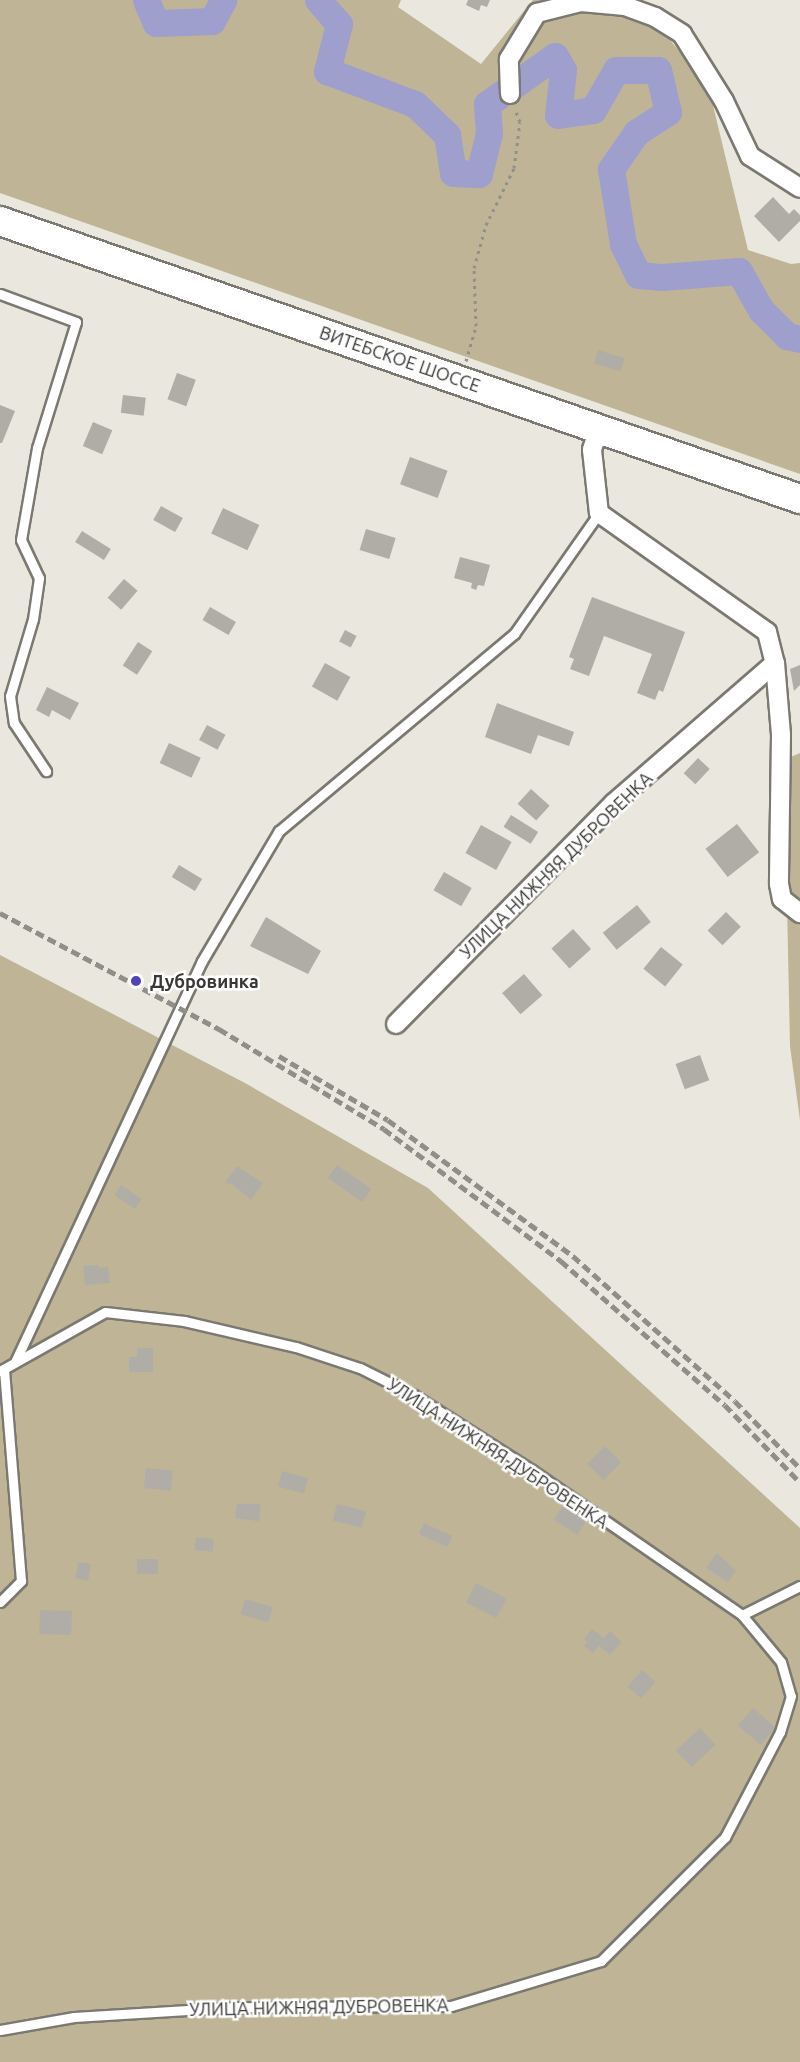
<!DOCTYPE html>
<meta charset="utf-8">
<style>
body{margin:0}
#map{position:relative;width:800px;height:2062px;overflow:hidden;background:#e9e7de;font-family:Ubuntu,sans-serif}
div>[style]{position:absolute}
.green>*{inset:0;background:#bfb596}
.river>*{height:27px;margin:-13.5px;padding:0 13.5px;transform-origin:13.5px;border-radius:13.5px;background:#9e9fcc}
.building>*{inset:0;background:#afada5;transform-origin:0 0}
.path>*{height:3px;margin-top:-1.5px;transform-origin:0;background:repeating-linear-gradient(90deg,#918f89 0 3px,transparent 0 7.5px)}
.roads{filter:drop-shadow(2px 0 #7b7971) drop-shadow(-2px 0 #7b7971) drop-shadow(0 2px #7b7971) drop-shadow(0 -2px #7b7971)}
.lane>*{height:9px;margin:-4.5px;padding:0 4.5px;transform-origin:4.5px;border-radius:4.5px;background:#fff}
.street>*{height:18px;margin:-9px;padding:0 9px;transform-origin:9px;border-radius:9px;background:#fff}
.primary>*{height:28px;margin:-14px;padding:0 14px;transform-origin:14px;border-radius:14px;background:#fff}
.rail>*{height:4.5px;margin-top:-2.25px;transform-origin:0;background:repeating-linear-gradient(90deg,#8f8e88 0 9px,transparent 0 13.5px)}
.dots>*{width:16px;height:16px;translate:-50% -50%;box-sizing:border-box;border:3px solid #fff;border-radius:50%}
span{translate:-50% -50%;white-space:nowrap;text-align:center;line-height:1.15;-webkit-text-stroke:5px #fff;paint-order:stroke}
.street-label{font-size:18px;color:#393835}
.poi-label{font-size:18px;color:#393835;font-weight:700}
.left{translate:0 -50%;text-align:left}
</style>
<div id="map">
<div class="green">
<div style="clip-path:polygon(0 0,401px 0,398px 7px,481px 64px,533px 0,578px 0,663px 31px,709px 89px,748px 250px,791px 264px,800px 263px,800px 474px,0 193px)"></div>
<div style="clip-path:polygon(800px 753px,800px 1120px,790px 1046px,784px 760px)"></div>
<div style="clip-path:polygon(0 955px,245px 1083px,428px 1188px,800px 1528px,800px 2062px,0 2062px)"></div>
</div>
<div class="river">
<div style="left:146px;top:0;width:25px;rotate:67deg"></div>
<div style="left:156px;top:23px;width:56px;rotate:-2deg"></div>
<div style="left:212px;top:21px;width:24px;rotate:-62deg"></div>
<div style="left:318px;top:0;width:32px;rotate:49deg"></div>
<div style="left:339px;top:24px;width:49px;rotate:104.3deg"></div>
<div style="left:327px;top:71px;width:94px;rotate:20.6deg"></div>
<div style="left:415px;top:104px;width:45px;rotate:44.1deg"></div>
<div style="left:447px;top:135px;width:38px;rotate:81deg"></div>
<div style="left:453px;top:173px;width:26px;rotate:2deg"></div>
<div style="left:479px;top:174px;width:42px;rotate:-76.3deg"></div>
<div style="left:489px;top:133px;width:29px;rotate:-94deg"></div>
<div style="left:487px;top:104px;width:83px;rotate:-35.2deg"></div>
<div style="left:555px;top:56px;width:16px;rotate:60deg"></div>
<div style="left:563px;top:70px;width:45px;rotate:96.3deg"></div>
<div style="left:558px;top:115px;width:35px;rotate:-8deg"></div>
<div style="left:593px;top:110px;width:46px;rotate:-60.1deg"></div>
<div style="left:616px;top:70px;width:42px"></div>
<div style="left:658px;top:70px;width:43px;rotate:76.6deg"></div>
<div style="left:668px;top:112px;width:38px;rotate:147deg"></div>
<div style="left:636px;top:133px;width:44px;rotate:124.8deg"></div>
<div style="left:611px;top:169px;width:76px;rotate:80.9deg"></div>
<div style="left:623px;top:244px;width:34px;rotate:64deg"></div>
<div style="left:638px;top:275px;width:24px;rotate:5deg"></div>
<div style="left:662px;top:277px;width:77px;rotate:-4.5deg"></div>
<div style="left:739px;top:271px;width:45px;rotate:60.6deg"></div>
<div style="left:761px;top:310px;width:37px;rotate:45deg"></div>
<div style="left:787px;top:336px;width:13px;rotate:13deg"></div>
</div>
<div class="building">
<div style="clip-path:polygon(468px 0,490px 0,487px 7px,481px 5px,479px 11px,466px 5px)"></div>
<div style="clip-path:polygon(773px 197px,789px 214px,794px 209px,800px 215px,800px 221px,779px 242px,754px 216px)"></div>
<div style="left:598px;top:350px;width:28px;height:14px;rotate:17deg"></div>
<div style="left:177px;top:373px;width:20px;height:28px;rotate:20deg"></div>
<div style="left:123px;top:395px;width:23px;height:18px;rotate:7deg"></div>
<div style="clip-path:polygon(0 405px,15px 411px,2px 443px,0 443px)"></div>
<div style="left:93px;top:422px;width:21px;height:26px;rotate:23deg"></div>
<div style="left:410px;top:457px;width:40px;height:29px;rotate:20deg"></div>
<div style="left:161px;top:506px;width:25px;height:16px;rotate:29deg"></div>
<div style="left:223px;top:508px;width:40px;height:28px;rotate:25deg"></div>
<div style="left:366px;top:529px;width:31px;height:22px;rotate:17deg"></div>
<div style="left:82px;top:531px;width:34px;height:13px;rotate:32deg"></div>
<div style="clip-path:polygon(460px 557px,490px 565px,484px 586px,478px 585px,476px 590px,471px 588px,472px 583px,454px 578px)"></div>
<div style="left:124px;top:579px;width:18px;height:25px;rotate:41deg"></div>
<div style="clip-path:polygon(592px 597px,685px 632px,663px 692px,659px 690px,655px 700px,637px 693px,652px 654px,604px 636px,589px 676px,570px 669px,574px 659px,569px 657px)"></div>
<div style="left:210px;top:607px;width:30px;height:15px;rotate:30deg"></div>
<div style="left:345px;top:630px;width:13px;height:13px;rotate:27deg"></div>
<div style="left:138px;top:642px;width:17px;height:28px;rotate:33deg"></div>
<div style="left:325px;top:663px;width:29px;height:27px;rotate:29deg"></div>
<div style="clip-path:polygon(800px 665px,800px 685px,794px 691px,790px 669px)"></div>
<div style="clip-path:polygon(47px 687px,79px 703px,70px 720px,52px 710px,49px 717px,36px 710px)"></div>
<div style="clip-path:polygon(497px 703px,574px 732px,569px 746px,538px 735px,531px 754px,485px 737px)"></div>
<div style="left:207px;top:725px;width:21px;height:17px;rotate:28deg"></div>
<div style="left:169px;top:743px;width:35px;height:22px;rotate:25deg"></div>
<div style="left:698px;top:758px;width:16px;height:21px;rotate:43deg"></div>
<div style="left:531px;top:789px;width:25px;height:20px;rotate:42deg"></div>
<div style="left:511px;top:815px;width:32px;height:14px;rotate:32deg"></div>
<div style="left:737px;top:824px;width:36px;height:40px;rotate:52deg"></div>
<div style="left:481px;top:825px;width:35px;height:32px;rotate:29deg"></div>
<div style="left:179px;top:865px;width:27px;height:14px;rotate:31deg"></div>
<div style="left:444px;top:872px;width:32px;height:21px;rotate:30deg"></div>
<div style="left:637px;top:905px;width:22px;height:44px;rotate:51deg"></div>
<div style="left:726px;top:912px;width:21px;height:26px;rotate:45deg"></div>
<div style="clip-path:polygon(266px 917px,321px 951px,308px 974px,250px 946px)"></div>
<div style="left:573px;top:929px;width:27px;height:29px;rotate:48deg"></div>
<div style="left:661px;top:947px;width:28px;height:28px;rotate:39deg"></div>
<div style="left:524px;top:974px;width:28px;height:29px;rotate:49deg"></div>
<div style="left:700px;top:1055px;width:27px;height:26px;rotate:70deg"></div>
<div style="left:337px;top:1165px;width:42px;height:16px;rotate:35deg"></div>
<div style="clip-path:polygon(237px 1166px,263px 1183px,251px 1200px,232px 1184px,225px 1183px)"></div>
<div style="left:121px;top:1185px;width:25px;height:12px;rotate:34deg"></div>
<div style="clip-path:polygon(98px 1265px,99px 1268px,108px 1267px,110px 1283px,85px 1285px,83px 1266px)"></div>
<div style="clip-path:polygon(137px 1348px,153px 1348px,153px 1372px,129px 1372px,129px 1357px,137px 1357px)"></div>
<div style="left:605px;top:1446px;width:23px;height:25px;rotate:45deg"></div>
<div style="left:146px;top:1468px;width:27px;height:20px;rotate:6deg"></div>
<div style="left:282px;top:1471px;width:27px;height:16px;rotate:15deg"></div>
<div style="clip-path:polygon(237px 1504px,261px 1504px,259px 1521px,235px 1518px)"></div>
<div style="left:337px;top:1504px;width:30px;height:17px;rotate:14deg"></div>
<div style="left:564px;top:1504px;width:28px;height:19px;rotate:32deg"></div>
<div style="left:424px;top:1523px;width:31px;height:12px;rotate:25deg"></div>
<div style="left:196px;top:1537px;width:18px;height:13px;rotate:6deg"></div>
<div style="clip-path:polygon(717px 1553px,736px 1571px,728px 1582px,706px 1568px)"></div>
<div style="left:158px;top:1559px;width:15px;height:21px;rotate:90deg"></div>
<div style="left:78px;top:1562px;width:13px;height:17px;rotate:9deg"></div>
<div style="left:476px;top:1583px;width:34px;height:22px;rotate:27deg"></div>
<div style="left:245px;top:1599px;width:29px;height:16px;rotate:16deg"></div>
<div style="left:40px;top:1610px;width:32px;height:24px;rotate:2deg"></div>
<div style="clip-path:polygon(592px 1629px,604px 1638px,610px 1631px,622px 1642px,610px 1655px,599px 1646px,593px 1653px,584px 1646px,587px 1642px,584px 1639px)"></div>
<div style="left:642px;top:1670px;width:18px;height:22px;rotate:41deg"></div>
<div style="left:753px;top:1708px;width:30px;height:23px;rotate:41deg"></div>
<div style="left:700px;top:1728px;width:23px;height:33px;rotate:47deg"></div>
</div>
<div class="path">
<div style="left:466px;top:361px;width:36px;rotate:-74deg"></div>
<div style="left:476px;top:326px;width:58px;rotate:-92deg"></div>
<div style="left:474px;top:268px;width:45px;rotate:-74.4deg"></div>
<div style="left:486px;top:225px;width:64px;rotate:-63.8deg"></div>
<div style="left:514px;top:168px;width:46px;rotate:-82.6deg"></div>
<div style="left:520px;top:122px;width:14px;rotate:-111deg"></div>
</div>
<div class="roads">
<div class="lane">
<div style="left:0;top:294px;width:81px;rotate:20.2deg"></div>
<div style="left:76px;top:322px;width:132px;rotate:107.2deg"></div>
<div style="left:37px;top:448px;width:93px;rotate:99.9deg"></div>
<div style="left:21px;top:540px;width:42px;rotate:64.7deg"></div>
<div style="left:39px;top:578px;width:41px;rotate:98.3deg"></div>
<div style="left:33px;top:619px;width:80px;rotate:106.6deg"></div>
<div style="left:10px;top:696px;width:27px;rotate:82deg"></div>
<div style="left:14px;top:723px;width:58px;rotate:56.3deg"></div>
<div style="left:15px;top:1362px;width:442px;rotate:-65deg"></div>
<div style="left:202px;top:961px;width:151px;rotate:-59.4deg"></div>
<div style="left:279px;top:831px;width:307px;rotate:-40deg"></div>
<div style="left:514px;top:634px;width:148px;rotate:-54.9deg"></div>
<div style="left:0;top:1371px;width:120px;rotate:-29.3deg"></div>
<div style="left:105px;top:1312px;width:80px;rotate:6.5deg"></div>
<div style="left:184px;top:1321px;width:115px;rotate:13.1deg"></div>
<div style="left:296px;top:1347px;width:67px;rotate:18.2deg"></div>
<div style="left:360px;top:1368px;width:60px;rotate:26.6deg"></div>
<div style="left:414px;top:1395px;width:140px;rotate:32.4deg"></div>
<div style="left:532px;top:1470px;width:255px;rotate:34.6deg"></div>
<div style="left:742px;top:1615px;width:61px;rotate:50.3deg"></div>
<div style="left:781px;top:1662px;width:35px;rotate:74deg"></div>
<div style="left:791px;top:1696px;width:38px;rotate:107deg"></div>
<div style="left:780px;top:1732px;width:119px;rotate:117.6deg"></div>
<div style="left:725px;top:1837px;width:175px;rotate:135deg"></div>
<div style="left:601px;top:1961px;width:157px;rotate:163.3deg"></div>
<div style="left:451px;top:2006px;width:215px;rotate:179.7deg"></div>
<div style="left:236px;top:2007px;width:162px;rotate:176.5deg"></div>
<div style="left:74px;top:2017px;width:75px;rotate:170deg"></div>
<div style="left:0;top:1602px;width:30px;rotate:-45deg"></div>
<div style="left:21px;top:1581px;width:213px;rotate:-94.6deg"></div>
<div style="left:742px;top:1615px;width:65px;rotate:-26.6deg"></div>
</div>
<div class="street">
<div style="left:510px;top:94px;width:35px;rotate:-92deg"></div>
<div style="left:509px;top:59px;width:54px;rotate:-58.7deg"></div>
<div style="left:537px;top:13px;width:45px;rotate:-14deg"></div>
<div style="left:581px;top:2px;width:44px;rotate:5.2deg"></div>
<div style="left:625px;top:6px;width:32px;rotate:20deg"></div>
<div style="left:655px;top:17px;width:32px;rotate:32deg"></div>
<div style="left:682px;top:34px;width:79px;rotate:57.9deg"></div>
<div style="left:724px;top:101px;width:61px;rotate:64.7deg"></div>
<div style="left:750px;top:156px;width:59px;rotate:32.6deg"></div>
<div style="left:599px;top:428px;width:23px;rotate:108deg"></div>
<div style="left:592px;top:450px;width:63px;rotate:83.7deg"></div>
<div style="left:599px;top:513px;width:206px;rotate:35.3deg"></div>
<div style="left:767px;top:632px;width:32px;rotate:76deg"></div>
<div style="left:775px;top:663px;width:72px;rotate:85.2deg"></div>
<div style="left:781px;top:735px;width:149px;rotate:90.8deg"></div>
<div style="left:779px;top:884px;width:15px;rotate:79deg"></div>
<div style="left:782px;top:899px;width:23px;rotate:38deg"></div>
<div style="left:396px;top:1024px;width:310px;rotate:-45.4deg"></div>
<div style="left:614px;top:803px;width:213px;rotate:-41deg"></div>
</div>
<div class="primary">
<div style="left:0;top:221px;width:847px;rotate:19.16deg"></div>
</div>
</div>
<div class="rail">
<div style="left:0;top:913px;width:248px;rotate:27.9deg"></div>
<div style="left:219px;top:1029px;width:193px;rotate:31.2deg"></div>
<div style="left:384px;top:1129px;width:221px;rotate:36.7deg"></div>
<div style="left:561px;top:1261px;width:218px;rotate:41.3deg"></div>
<div style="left:725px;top:1405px;width:107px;rotate:45.8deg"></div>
<div style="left:279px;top:1056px;width:126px;rotate:30.4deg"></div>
<div style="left:388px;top:1120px;width:230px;rotate:36.3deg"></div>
<div style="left:573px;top:1256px;width:217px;rotate:41.8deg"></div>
<div style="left:735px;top:1401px;width:93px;rotate:45.9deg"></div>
</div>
<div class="dots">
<div style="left:136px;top:981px;background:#5343bb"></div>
</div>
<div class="street-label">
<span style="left:400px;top:359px;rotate:19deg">ВИТЕБСКОЕ ШОССЕ</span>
<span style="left:556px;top:865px;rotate:-44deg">УЛИЦА НИЖНЯЯ ДУБРОВЕНКА</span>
<span style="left:498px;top:1453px;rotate:33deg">УЛИЦА НИЖНЯЯ ДУБРОВЕНКА</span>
<span style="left:319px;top:2007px;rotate:-1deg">УЛИЦА НИЖНЯЯ ДУБРОВЕНКА</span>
</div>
<div class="poi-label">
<span class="left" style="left:150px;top:981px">Дубровинка</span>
</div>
</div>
